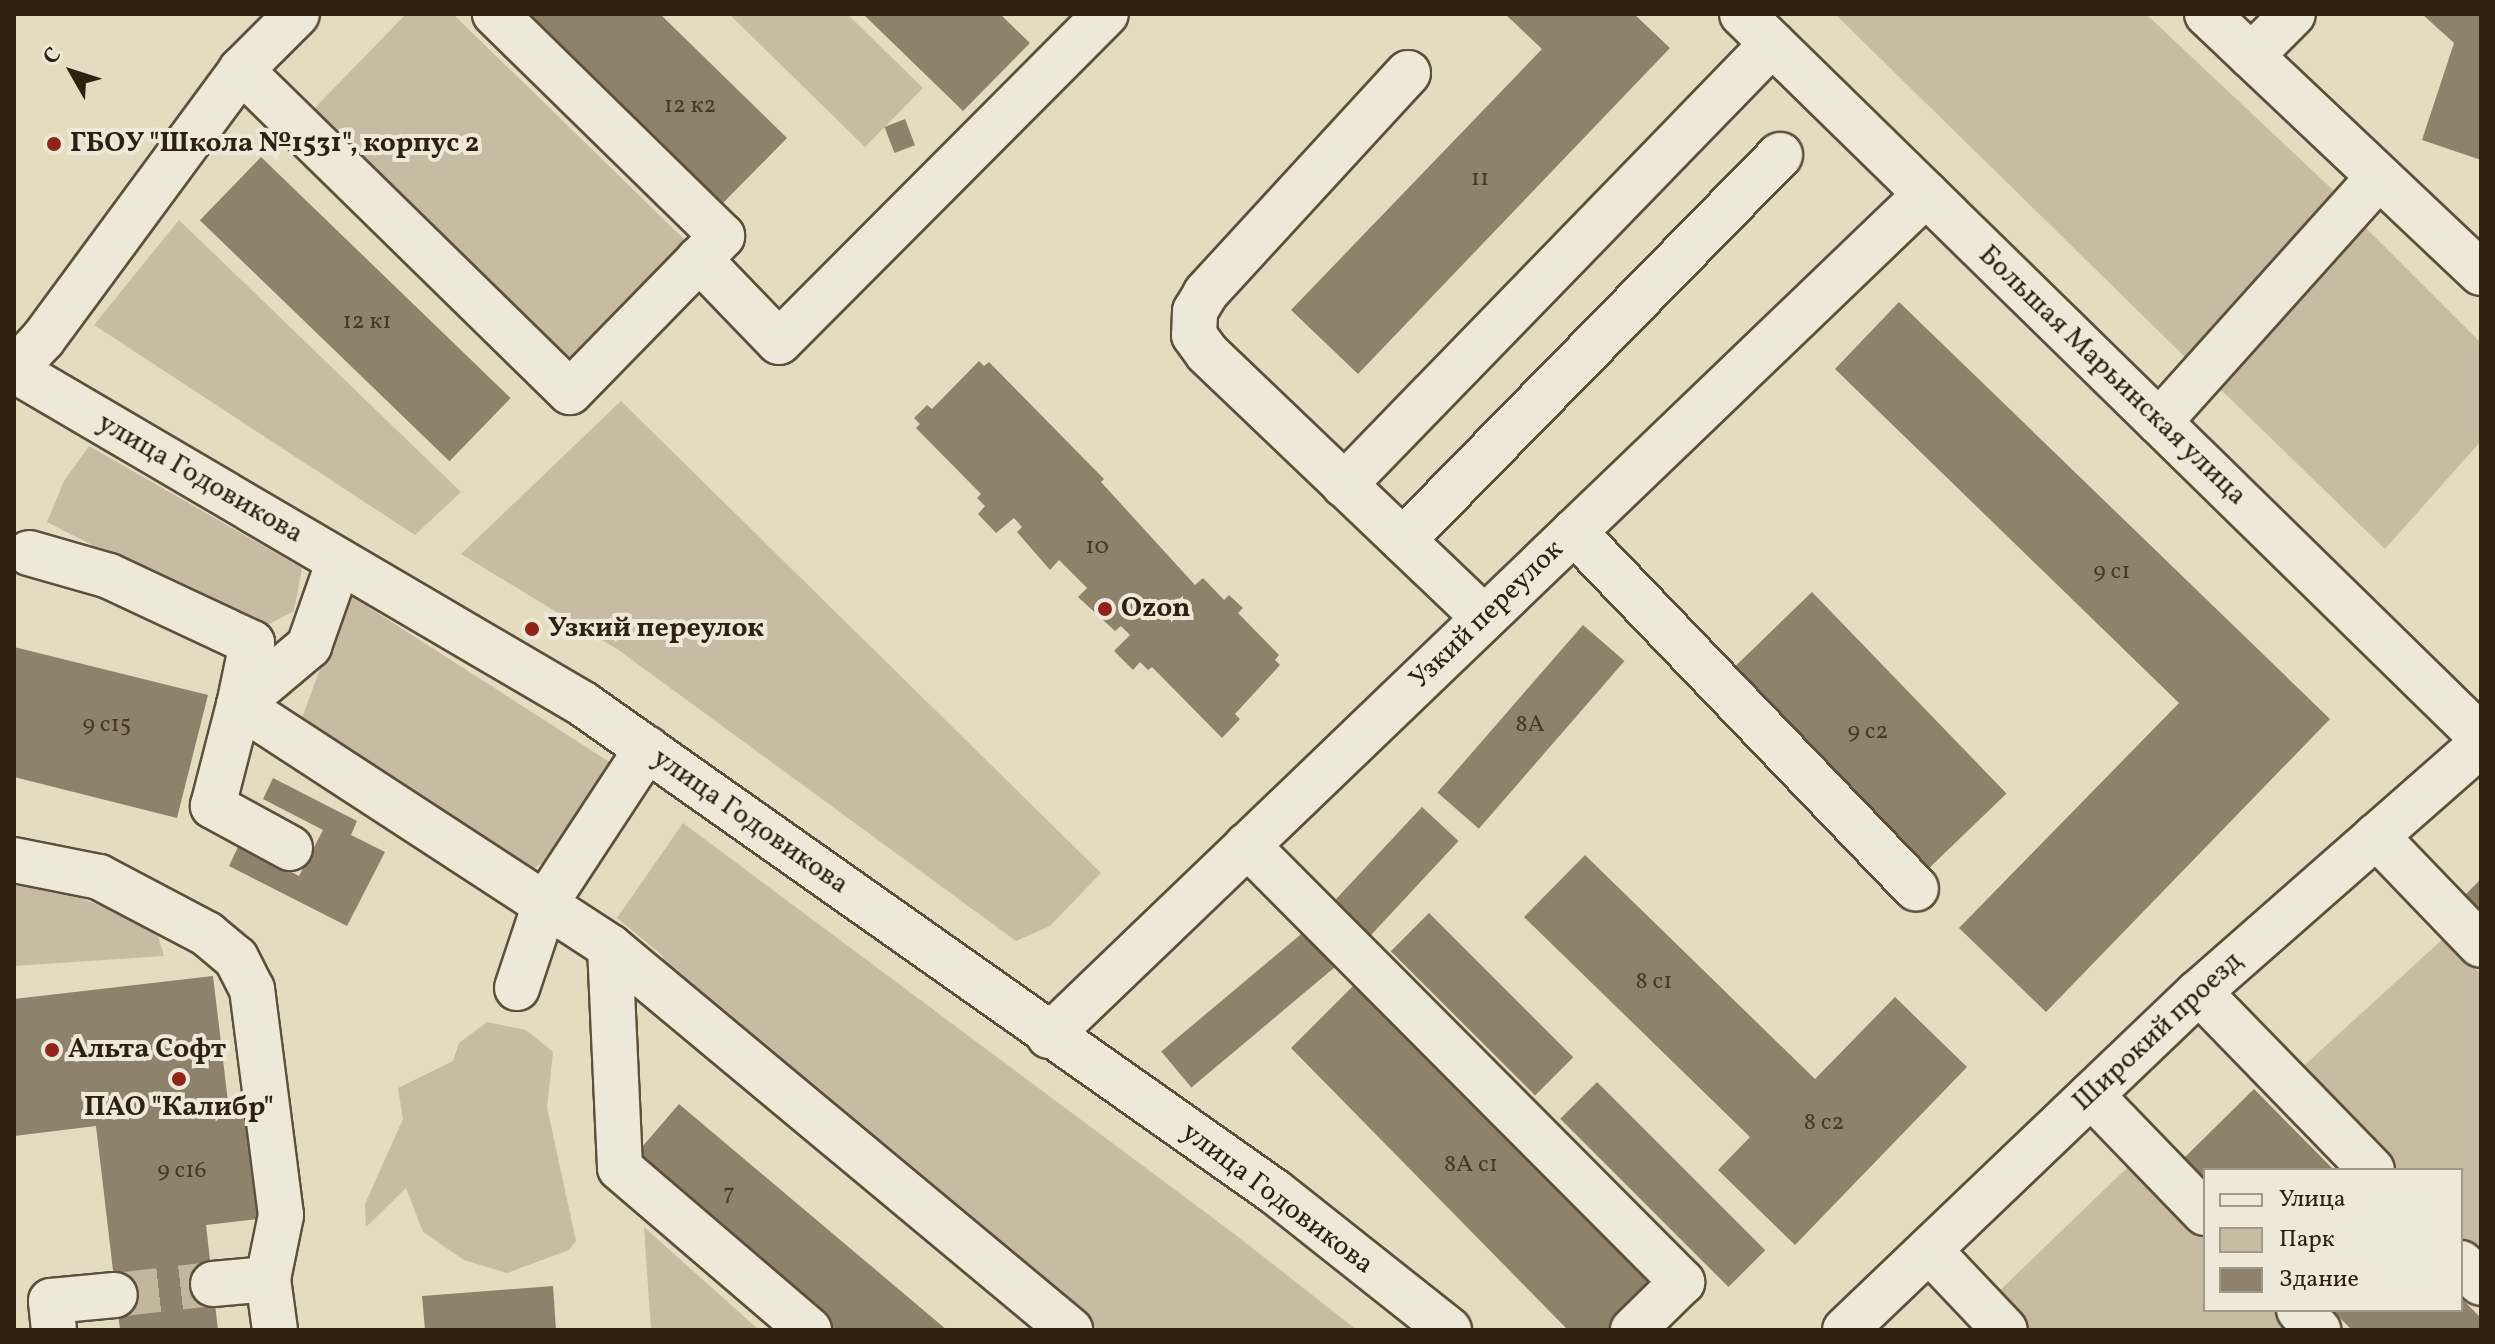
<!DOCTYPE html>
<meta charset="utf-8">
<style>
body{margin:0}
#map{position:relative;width:2495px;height:1344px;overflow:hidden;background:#e4dcc1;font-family:Vollkorn,serif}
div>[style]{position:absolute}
.green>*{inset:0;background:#c5bca3}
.building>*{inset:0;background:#8d826c;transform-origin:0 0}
.minor-tunnel>*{height:44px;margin-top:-22px;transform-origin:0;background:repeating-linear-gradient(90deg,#c0b79e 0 44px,transparent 0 66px)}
.roads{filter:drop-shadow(2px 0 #5c503c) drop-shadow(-2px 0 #5c503c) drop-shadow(0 2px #5c503c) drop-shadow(0 -2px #5c503c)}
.minor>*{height:44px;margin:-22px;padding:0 22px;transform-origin:22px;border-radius:22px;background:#ede8d7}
.dots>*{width:22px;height:22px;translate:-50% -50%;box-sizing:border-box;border:4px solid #ede8d7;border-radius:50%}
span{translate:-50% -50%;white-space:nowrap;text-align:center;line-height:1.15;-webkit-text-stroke:8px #ede8d7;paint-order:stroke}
.number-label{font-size:24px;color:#463927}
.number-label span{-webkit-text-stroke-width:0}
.poi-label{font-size:28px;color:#2f2110;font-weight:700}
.left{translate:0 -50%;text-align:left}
.street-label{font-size:28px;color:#2f2110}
.frame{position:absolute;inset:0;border:16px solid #2f2110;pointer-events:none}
.legend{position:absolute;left:2203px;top:1168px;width:260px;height:144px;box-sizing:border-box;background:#ede8d7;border:2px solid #a19887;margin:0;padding:10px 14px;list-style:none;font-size:24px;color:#2f2110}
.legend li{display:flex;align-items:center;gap:16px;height:40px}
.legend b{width:40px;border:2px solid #a19887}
.north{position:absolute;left:32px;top:32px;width:80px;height:80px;-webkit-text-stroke:6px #ede8d7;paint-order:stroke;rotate:309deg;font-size:22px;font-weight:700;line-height:32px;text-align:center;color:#2f2110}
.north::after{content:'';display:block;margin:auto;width:28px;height:36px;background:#2f2110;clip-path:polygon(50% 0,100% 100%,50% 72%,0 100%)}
</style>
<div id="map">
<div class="green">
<div style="clip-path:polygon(406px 14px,453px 14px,689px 244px,570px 367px,310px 113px)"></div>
<div style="clip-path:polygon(729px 14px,847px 14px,923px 88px,865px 147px)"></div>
<div style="clip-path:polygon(1835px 14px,2146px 14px,2334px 191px,2186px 358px)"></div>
<div style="clip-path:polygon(179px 220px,461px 492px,415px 535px,94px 325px)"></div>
<div style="clip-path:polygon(2358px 220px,2481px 343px,2481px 441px,2385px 549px,2216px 385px)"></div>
<div style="clip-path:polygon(621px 401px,1101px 873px,1050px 926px,1016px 941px,617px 649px,461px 554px)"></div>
<div style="clip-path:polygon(89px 446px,302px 568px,294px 611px,258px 630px,47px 522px,64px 481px)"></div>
<div style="clip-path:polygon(348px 594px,611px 763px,551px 858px,524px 874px,300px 723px)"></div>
<div style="clip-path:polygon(683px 823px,1233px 1233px,1357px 1330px,1100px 1330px,1079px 1316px,901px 1157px,679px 1002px,662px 955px,617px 918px)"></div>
<div style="clip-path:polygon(14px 885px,58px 889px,111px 910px,158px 936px,164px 956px,14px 966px)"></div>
<div style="clip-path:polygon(2445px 937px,2481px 974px,2481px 1260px,2461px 1240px,2461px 1170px,2392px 1170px,2296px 1073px)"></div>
<div style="clip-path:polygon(487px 1022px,526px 1030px,553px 1052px,547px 1107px,576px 1241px,569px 1250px,507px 1273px,464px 1260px,423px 1232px,406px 1188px,366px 1227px,365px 1204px,403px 1119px,398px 1088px,453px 1061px,459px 1043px)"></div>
<div style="clip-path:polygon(2132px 1163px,2205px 1238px,2205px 1310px,2274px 1310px,2293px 1330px,2029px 1330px,1995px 1295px)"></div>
<div style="clip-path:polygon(644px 1227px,759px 1330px,651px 1330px)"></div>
</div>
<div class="building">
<div style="clip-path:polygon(530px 14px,660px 14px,787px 138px,723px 203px)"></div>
<div style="clip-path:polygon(863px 14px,1000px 14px,1030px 43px,963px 111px)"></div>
<div style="clip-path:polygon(1505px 14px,1634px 14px,1670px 48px,1358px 374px,1291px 310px,1542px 49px)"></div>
<div style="clip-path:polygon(2422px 14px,2481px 14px,2481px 160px,2422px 140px,2454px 43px)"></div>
<div style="left:905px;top:119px;width:28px;height:22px;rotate:69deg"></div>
<div style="left:261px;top:157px;width:347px;height:88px;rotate:44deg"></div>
<div style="clip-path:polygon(1899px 302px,2330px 719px,2046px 1012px,1959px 928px,2179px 703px,1835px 369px)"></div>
<div style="clip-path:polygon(979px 361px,984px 366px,989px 362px,1104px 479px,1101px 482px,1195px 585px,1203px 578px,1224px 600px,1229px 595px,1243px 608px,1238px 613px,1279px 655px,1275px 660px,1280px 665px,1235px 714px,1240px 719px,1222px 738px,1152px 667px,1148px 670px,1140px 662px,1133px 670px,1114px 651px,1130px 635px,1121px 626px,1115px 631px,1078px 597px,1087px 588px,1059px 560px,1050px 570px,1017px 532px,1022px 527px,1014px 518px,996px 533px,978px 514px,985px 506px,977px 498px,981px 494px,916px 428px,920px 424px,914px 418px,927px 405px,932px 409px)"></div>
<div style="left:1812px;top:592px;width:280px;height:115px;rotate:46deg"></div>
<div style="left:1583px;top:625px;width:55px;height:222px;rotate:41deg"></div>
<div style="clip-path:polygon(14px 647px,208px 695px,177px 818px,14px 777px)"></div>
<div style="clip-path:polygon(273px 778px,357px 821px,351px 835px,385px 852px,347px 926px,229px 866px,239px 845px,299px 876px,323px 830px,263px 799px)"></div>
<div style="left:1422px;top:807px;width:50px;height:129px;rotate:43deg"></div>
<div style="clip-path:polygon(1585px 855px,1815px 1079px,1895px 997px,1967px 1067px,1795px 1245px,1718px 1170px,1750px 1137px,1524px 917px)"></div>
<div style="clip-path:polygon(2481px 879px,2481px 923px,2459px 901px)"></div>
<div style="left:1429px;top:913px;width:204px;height:54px;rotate:45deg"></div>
<div style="left:1306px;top:930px;width:47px;height:189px;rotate:50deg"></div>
<div style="clip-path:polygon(213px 976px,229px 1110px,256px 1106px,268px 1218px,206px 1225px,218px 1330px,120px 1330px,96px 1126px,14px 1136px,14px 999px)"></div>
<div style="clip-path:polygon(1356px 983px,1652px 1285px,1607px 1330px,1568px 1330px,1291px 1048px)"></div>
<div style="left:1597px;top:1082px;width:238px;height:52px;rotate:45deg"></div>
<div style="clip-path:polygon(2254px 1089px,2334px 1170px,2205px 1170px,2205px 1181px,2183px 1159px)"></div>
<div style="clip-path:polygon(679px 1104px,947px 1330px,831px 1330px,630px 1161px)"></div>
<div style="clip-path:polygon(553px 1286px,556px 1330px,425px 1330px,422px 1296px)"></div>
<div style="clip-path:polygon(2461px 1298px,2481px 1318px,2481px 1330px,2352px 1330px,2332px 1310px,2461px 1310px)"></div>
</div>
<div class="minor-tunnel">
<div style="left:115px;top:1295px;width:99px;rotate:-6.4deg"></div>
</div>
<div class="roads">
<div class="minor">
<div style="left:1742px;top:14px;width:1034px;rotate:44.37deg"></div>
<div style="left:2207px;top:14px;width:377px;rotate:43.4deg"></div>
<div style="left:2251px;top:56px;width:59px;rotate:-45deg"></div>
<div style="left:241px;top:70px;width:460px;rotate:44.4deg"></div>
<div style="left:570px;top:392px;width:218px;rotate:-45.7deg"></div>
<div style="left:722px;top:236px;width:318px;rotate:-135.6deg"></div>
<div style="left:1408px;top:73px;width:299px;rotate:132.6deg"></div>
<div style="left:1206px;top:293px;width:21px;rotate:121deg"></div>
<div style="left:1195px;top:311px;width:24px;rotate:92deg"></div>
<div style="left:1194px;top:335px;width:22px;rotate:54deg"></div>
<div style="left:1207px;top:353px;width:382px;rotate:43.7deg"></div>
<div style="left:699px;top:259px;width:115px;rotate:46.1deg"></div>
<div style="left:779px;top:342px;width:463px;rotate:-45.1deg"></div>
<div style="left:14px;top:370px;width:660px;rotate:30.41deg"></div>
<div style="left:583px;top:704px;width:847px;rotate:35.19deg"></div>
<div style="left:1275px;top:1192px;width:222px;rotate:38.4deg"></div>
<div style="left:14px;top:370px;width:42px;rotate:-46.9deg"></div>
<div style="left:43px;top:339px;width:334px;rotate:-53.6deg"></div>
<div style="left:241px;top:70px;width:79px;rotate:-45deg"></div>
<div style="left:2159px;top:422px;width:329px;rotate:-48.1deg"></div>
<div style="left:1344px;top:485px;width:615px;rotate:-45.86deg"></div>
<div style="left:1574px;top:532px;width:494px;rotate:46.2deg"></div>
<div style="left:1403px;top:540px;width:539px;rotate:-45.6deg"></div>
<div style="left:29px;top:553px;width:83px;rotate:16deg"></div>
<div style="left:109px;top:576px;width:158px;rotate:25.1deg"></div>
<div style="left:252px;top:643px;width:63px;rotate:101.8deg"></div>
<div style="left:239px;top:705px;width:443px;rotate:33.1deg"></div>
<div style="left:610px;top:947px;width:599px;rotate:39.78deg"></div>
<div style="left:2376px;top:836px;width:151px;rotate:46.1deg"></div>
<div style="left:1247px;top:845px;width:617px;rotate:45.13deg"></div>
<div style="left:1682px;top:1282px;width:69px;rotate:135.6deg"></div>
<div style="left:290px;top:848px;width:88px;rotate:-151.4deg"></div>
<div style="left:213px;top:806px;width:104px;rotate:-75.6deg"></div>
<div style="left:239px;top:705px;width:92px;rotate:-40.1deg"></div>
<div style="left:309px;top:646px;width:90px;rotate:-70.6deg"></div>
<div style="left:14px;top:860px;width:87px;rotate:11.3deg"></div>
<div style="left:99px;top:877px;width:122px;rotate:27.8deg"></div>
<div style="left:207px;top:934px;width:38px;rotate:40deg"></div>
<div style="left:236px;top:958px;width:35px;rotate:63deg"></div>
<div style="left:252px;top:989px;width:228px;rotate:82.7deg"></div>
<div style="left:281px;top:1215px;width:65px;rotate:101.5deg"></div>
<div style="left:268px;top:1279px;width:51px;rotate:82.2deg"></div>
<div style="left:610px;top:947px;width:221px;rotate:87.4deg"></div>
<div style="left:620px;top:1168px;width:249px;rotate:40.6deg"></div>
<div style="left:517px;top:988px;width:89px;rotate:-71.6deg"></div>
<div style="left:545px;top:904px;width:186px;rotate:-56.7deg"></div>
<div style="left:2199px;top:992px;width:248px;rotate:45.8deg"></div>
<div style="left:1049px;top:1036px;width:1216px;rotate:-43.83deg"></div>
<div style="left:2091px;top:1095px;width:164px;rotate:46deg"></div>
<div style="left:1929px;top:1250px;width:110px;rotate:46.5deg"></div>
<div style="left:2461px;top:1263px;width:28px;rotate:45deg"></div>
<div style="left:213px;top:1284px;width:55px;rotate:-5.2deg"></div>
<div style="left:2299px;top:1310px;width:28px;rotate:46deg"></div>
<div style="left:54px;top:1330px;width:29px;rotate:-96deg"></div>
<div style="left:51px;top:1301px;width:64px;rotate:-5.4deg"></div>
<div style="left:1845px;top:1330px;width:489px;rotate:-43.7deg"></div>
<div style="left:2199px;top:992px;width:376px;rotate:-41.3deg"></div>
</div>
</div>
<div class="dots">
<div style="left:54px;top:144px;background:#8f2418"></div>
<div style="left:1105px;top:609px;background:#8f2418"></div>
<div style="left:532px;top:629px;background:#8f2418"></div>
<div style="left:52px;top:1050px;background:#8f2418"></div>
<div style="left:179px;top:1079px;background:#8f2418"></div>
</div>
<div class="number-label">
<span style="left:690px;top:107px">12 к2</span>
<span style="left:1480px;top:180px">11</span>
<span style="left:367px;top:323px">12 к1</span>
<span style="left:1097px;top:548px">10</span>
<span style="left:2112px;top:573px">9 с1</span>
<span style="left:107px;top:726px">9 с15</span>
<span style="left:1530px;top:726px">8А</span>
<span style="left:1868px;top:733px">9 с2</span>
<span style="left:1654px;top:983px">8 с1</span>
<span style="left:1824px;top:1124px">8 с2</span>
<span style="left:1471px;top:1166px">8А с1</span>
<span style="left:182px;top:1172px">9 с16</span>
<span style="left:729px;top:1195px">7</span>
</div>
<div class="poi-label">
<span class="left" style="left:70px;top:144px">ГБОУ "Школа №1531", корпус 2</span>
<span class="left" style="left:1121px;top:609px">Ozon</span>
<span class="left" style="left:548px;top:629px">Узкий переулок</span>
<span class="left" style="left:68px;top:1050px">Альта Софт</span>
<span style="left:179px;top:1108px">ПАО "Калибр"</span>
</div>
<div class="street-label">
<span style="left:2112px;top:376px;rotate:44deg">Большая Марьинская улица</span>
<span style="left:200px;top:479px;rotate:30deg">улица Годовикова</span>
<span style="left:1487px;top:615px;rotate:-44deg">Узкий переулок</span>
<span style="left:750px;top:822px;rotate:35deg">улица Годовикова</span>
<span style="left:2158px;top:1032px;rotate:-43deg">Широкий проезд</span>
<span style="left:1277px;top:1199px;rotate:37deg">улица Годовикова</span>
</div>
<div class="frame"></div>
<ul class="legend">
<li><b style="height:10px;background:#ede8d7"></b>Улица</li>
<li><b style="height:22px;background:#c5bca3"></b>Парк</li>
<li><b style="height:22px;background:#8d826c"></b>Здание</li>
</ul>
<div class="north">С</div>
</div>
